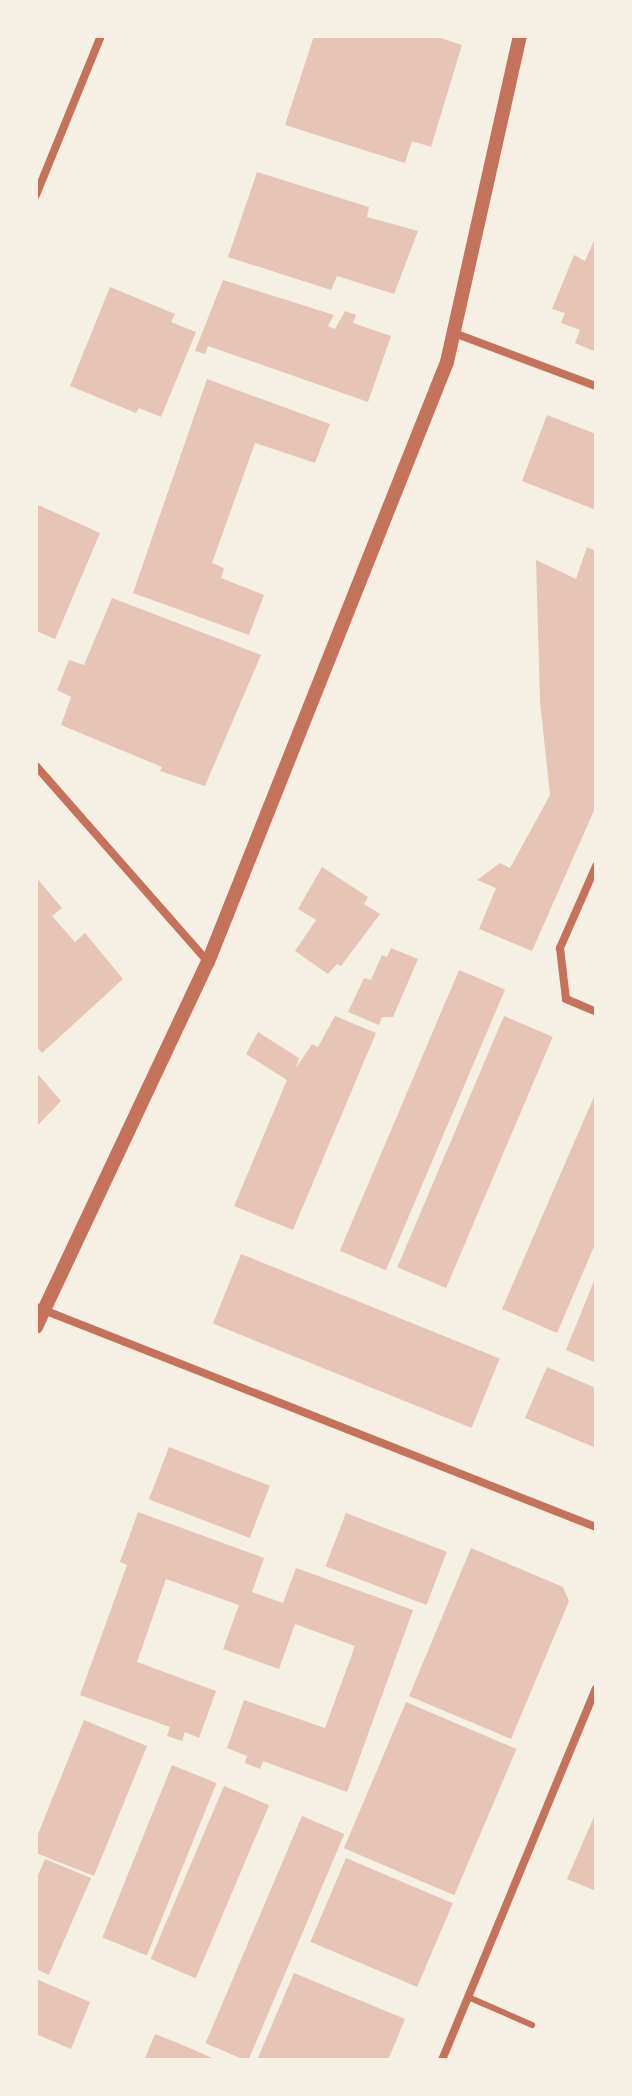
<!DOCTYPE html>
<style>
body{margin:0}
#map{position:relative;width:632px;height:2096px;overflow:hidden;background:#f6efe4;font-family:Montserrat,sans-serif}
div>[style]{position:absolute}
.building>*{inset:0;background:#e6c5b7;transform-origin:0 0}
.service>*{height:6px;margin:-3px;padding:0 3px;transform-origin:3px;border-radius:3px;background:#c5725c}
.minor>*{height:8px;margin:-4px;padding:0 4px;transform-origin:4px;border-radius:4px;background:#c5725c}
.tertiary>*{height:14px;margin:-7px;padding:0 7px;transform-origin:7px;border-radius:7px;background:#c5725c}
span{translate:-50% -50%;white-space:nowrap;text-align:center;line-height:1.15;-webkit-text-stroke:6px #f6efe4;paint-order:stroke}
.frame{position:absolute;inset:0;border:38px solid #f6efe4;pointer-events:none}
</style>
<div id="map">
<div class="building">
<div style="clip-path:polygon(314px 36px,434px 36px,462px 45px,431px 147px,412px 141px,405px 163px,285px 125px)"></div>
<div style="clip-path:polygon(257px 172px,369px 207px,367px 217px,418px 231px,394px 294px,337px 276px,331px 290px,228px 257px)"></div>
<div style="clip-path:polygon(596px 236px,596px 352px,575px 343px,580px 330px,561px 323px,565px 313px,552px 309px,574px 255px,585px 261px)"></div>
<div style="clip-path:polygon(223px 280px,334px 315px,328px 326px,335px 329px,345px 311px,356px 315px,353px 323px,391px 336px,368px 402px,208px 346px,205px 354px,195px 351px)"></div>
<div style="clip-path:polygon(110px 287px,175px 314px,171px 322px,196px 332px,161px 417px,139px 408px,136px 413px,70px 386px)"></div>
<div style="clip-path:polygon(207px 379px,330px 424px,315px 463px,255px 443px,212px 563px,224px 568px,221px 578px,264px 595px,249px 635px,133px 593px)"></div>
<div style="clip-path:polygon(547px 415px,596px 434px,596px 510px,522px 481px)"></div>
<div style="clip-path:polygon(36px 504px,100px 533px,55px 639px,36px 631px)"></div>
<div style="clip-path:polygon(587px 547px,596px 551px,596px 806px,532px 951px,479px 929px,496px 888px,477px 880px,500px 863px,510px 868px,550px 795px,540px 702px,536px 560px,576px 579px)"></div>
<div style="clip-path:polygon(112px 598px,261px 655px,205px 786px,160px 771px,162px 767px,61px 725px,71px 697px,57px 690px,69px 660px,84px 665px)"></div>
<div style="clip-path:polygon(322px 867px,368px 897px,364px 904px,380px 914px,341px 966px,337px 964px,328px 974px,295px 951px,316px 920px,298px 909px)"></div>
<div style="clip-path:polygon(36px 877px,62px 908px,52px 916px,75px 942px,85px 933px,123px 979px,42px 1053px,36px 1046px)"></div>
<div style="clip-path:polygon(391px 948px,418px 959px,393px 1017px,382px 1017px,379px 1025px,348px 1012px,364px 978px,371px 980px,382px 955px,387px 957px)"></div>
<div style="left:459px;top:970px;width:50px;height:305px;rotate:23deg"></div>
<div style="clip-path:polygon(335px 1016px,376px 1033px,293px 1230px,234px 1206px,287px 1080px,246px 1054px,258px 1032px,299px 1058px,296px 1068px,312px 1044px,318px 1047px)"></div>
<div style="left:504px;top:1016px;width:53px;height:273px;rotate:23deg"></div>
<div style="clip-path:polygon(36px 1072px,61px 1101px,36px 1127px)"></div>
<div style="clip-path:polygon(596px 1092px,596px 1242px,557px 1333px,502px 1309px)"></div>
<div style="left:241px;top:1254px;width:279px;height:75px;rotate:22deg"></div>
<div style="clip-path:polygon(596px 1276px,596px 1363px,566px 1350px)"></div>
<div style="clip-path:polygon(547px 1367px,596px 1388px,596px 1448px,525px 1418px)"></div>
<div style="left:169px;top:1447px;width:108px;height:56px;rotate:21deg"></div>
<div style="clip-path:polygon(138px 1512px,264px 1558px,252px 1592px,283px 1603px,296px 1568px,413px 1610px,347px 1792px,263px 1761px,260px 1769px,245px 1763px,247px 1756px,227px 1748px,244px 1700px,325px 1728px,355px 1646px,295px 1624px,279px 1669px,223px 1649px,239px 1605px,166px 1579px,137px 1662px,216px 1691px,199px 1738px,185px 1732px,182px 1741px,167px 1736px,170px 1727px,80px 1695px,127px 1565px,120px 1562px)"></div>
<div style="left:346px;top:1513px;width:108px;height:57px;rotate:21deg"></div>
<div style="clip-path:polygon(471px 1548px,563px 1587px,569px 1601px,511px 1739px,409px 1696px)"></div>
<div style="left:406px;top:1702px;width:120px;height:159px;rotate:23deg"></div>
<div style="clip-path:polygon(84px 1720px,147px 1746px,94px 1876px,36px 1853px,36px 1839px)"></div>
<div style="left:172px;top:1765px;width:48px;height:186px;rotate:22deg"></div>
<div style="left:224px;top:1786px;width:49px;height:188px;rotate:23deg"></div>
<div style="clip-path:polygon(596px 1812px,596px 1891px,567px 1879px)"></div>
<div style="left:302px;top:1816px;width:46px;height:247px;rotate:23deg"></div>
<div style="left:346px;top:1858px;width:116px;height:91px;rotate:23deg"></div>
<div style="clip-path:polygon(45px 1859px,91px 1878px,49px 1975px,36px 1969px,36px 1880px)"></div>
<div style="clip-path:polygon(294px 1973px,405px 2019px,388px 2060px,257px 2060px)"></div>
<div style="clip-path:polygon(36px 1979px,90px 2002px,71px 2049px,36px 2034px)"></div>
<div style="clip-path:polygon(155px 2034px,178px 2043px,217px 2060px,144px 2060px)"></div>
</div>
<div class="service">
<div style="left:468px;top:1997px;width:70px;rotate:23.6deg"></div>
</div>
<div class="minor">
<div style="left:36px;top:195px;width:172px;rotate:-67.8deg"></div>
<div style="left:454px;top:333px;width:152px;rotate:20.5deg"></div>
<div style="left:36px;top:766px;width:261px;rotate:48.7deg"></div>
<div style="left:596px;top:866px;width:90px;rotate:113.7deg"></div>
<div style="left:560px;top:948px;width:51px;rotate:83.3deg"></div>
<div style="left:566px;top:999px;width:33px;rotate:23deg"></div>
<div style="left:36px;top:1307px;width:602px;rotate:21.45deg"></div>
<div style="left:442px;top:2060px;width:402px;rotate:-67.5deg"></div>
</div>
<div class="tertiary">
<div style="left:36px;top:1327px;width:403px;rotate:-64.8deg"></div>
<div style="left:208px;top:962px;width:646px;rotate:-68.28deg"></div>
<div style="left:447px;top:362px;width:334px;rotate:-77.4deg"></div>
</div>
<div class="frame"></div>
</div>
